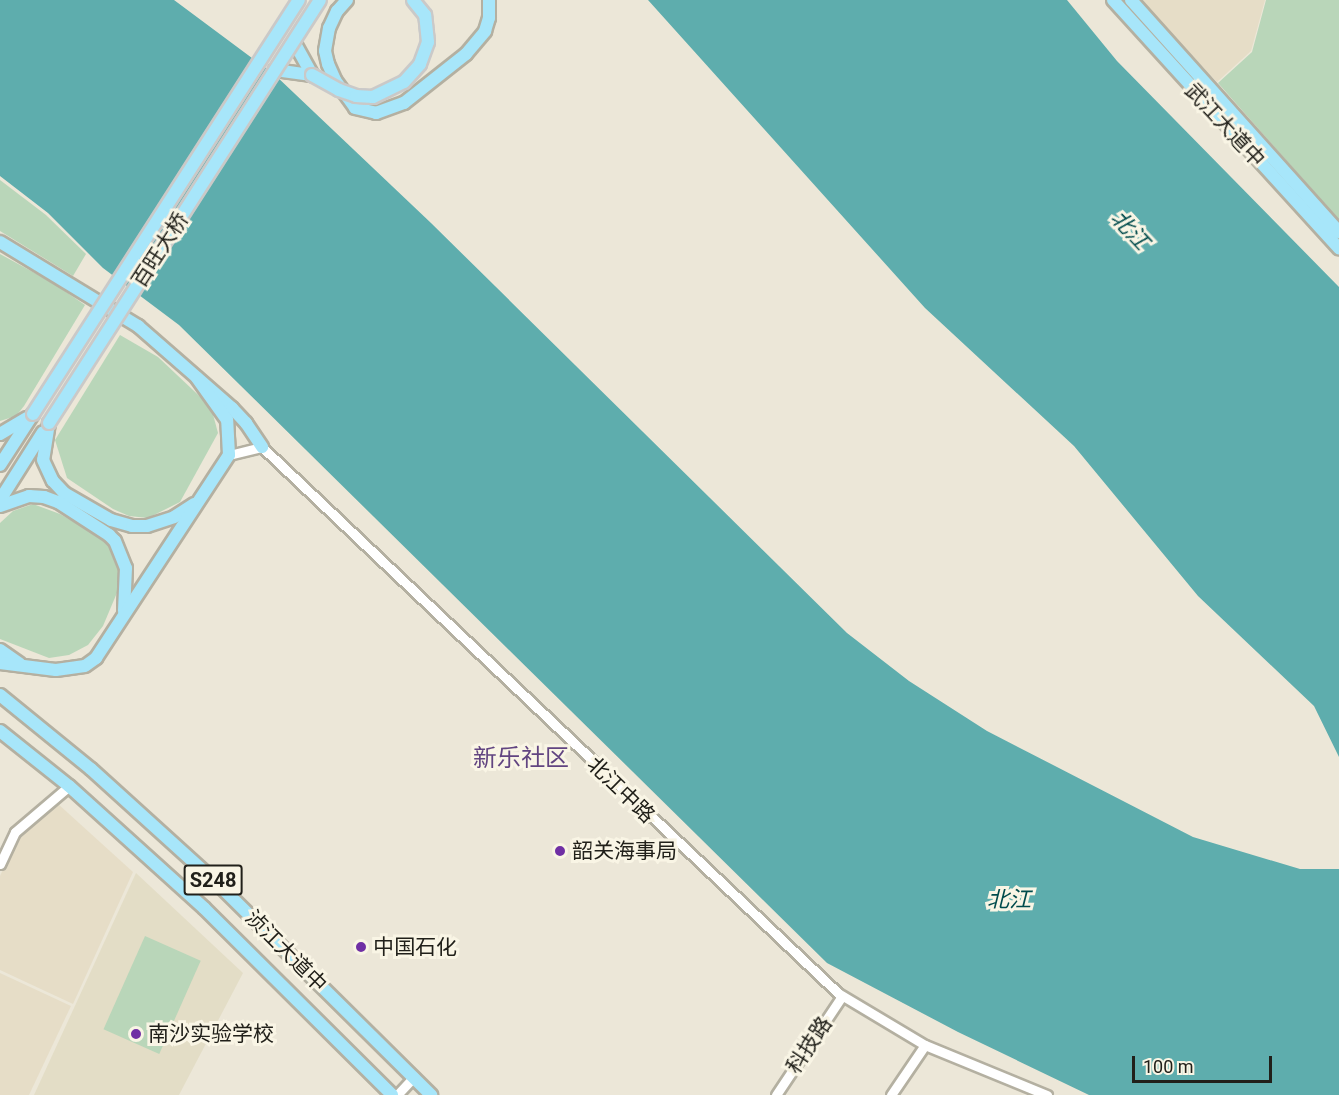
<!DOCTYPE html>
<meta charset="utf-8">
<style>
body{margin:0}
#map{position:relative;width:1339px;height:1095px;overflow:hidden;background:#ece7d8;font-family:Roboto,"Noto Sans SC",sans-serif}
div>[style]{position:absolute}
.built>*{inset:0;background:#e3ddc6}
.industrial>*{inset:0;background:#e6ddc7}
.green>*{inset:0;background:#b9d6b9;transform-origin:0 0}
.water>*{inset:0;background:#5eadad}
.roads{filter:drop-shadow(2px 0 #b4b0a1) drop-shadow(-2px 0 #b4b0a1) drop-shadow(0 2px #b4b0a1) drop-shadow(0 -2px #b4b0a1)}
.minor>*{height:9px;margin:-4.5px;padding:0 4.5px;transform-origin:4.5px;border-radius:4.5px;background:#fff}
.major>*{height:12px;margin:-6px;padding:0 6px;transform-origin:6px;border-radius:6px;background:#a7e6fa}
.bridges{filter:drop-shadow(2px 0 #cac9c8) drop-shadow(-2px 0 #cac9c8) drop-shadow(0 2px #cac9c8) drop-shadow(0 -2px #cac9c8)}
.major-bridge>*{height:12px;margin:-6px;padding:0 6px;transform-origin:6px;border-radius:6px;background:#a7e6fa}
.dots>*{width:16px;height:16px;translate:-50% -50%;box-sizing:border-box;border:3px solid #f9f5e5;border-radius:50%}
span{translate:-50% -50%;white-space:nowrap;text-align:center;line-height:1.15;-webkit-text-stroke:6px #f9f5e5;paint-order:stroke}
.shield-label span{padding:2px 4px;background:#f9f5e5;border:2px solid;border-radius:4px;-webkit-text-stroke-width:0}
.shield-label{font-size:20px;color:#21201a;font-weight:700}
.street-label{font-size:21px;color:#21201a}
.poi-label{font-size:21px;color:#21201a}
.left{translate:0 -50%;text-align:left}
.water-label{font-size:22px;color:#004b4c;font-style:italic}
.quarter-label{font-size:24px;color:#624581}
.scale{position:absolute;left:1132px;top:1056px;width:140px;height:27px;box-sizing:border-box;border:3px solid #21201a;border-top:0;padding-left:8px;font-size:18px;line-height:21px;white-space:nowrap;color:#21201a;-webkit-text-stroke:4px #f9f5e5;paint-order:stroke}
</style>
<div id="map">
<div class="built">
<div style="clip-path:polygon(136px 873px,243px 973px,179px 1095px,34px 1095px)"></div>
</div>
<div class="industrial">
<div style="clip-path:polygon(1140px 0,1265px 0,1251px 51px,1217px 82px)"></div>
<div style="clip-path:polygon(57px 803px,133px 872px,73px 1004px,0 970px,0 876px,19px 834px)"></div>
<div style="clip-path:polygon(0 973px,71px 1006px,29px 1095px,0 1095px)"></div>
</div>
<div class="green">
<div style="clip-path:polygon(1266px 0,1339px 0,1339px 220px,1218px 83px,1252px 52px)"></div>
<div style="clip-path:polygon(0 180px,46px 215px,86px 254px,73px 276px,0 231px)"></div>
<div style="clip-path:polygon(0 254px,53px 283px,85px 305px,24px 406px,16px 416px,0 421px)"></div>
<div style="clip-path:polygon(120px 335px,158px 357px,211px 407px,218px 433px,180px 502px,148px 518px,129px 516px,113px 509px,67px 478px,55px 440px)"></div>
<div style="clip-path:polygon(33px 504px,60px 514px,109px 542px,118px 570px,119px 588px,103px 626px,88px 645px,69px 655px,49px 658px,0 639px,0 523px,13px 511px)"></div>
<div style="left:145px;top:936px;width:61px;height:102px;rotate:24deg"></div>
</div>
<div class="water">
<div style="clip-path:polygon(0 0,174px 0,275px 75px,431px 223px,847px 633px,909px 681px,987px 731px,1193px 837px,1300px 869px,1339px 869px,1339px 1095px,1089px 1095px,958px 1032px,827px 963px,179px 325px,103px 268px,48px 213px,0 176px)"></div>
<div style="clip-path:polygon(648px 0,1067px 0,1117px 61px,1339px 287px,1339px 757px,1314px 706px,1198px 596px,1074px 446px,925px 308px)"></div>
</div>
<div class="roads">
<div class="minor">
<div style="left:229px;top:455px;width:34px;rotate:-14deg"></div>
<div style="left:262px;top:447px;width:794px;rotate:43.47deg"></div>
<div style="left:838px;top:993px;width:101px;rotate:30.9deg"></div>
<div style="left:925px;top:1045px;width:132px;rotate:22.3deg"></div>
<div style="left:0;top:864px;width:35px;rotate:-65deg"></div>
<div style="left:15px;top:832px;width:71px;rotate:-40.4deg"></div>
<div style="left:397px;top:1095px;width:25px;rotate:-47deg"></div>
<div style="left:776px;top:1095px;width:119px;rotate:-56.3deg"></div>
<div style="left:891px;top:1095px;width:60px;rotate:-55.8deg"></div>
</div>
<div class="major">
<div style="left:347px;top:0;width:15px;rotate:132deg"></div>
<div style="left:337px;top:11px;width:19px;rotate:115deg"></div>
<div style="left:329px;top:28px;width:23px;rotate:100deg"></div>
<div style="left:325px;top:51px;width:13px;rotate:77deg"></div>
<div style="left:328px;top:64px;width:17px;rotate:66deg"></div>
<div style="left:335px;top:80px;width:34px;rotate:54deg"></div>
<div style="left:355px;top:108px;width:22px;rotate:13deg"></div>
<div style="left:376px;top:113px;width:30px;rotate:-20deg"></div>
<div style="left:404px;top:103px;width:79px;rotate:-38.3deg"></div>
<div style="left:466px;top:54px;width:30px;rotate:-50deg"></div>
<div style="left:485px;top:31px;width:14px;rotate:-73deg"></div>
<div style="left:489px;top:18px;width:18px;rotate:-90deg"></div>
<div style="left:1113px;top:0;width:336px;rotate:47.7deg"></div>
<div style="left:1131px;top:0;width:312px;rotate:48.1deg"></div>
<div style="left:294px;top:42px;width:38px;rotate:61deg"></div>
<div style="left:275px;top:70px;width:37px;rotate:8deg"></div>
<div style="left:0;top:242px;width:162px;rotate:31.3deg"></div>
<div style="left:138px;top:326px;width:125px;rotate:41.1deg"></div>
<div style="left:232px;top:408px;width:21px;rotate:47deg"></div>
<div style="left:246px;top:423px;width:29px;rotate:56deg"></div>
<div style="left:49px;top:423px;width:37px;rotate:99deg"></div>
<div style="left:43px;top:460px;width:23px;rotate:65deg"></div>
<div style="left:53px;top:481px;width:16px;rotate:47deg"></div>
<div style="left:64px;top:493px;width:54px;rotate:29.9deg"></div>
<div style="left:111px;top:520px;width:22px;rotate:16deg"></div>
<div style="left:132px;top:526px;width:15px"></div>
<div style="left:147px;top:526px;width:28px;rotate:-18deg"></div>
<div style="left:174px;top:517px;width:24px;rotate:-33deg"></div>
<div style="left:0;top:434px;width:31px;rotate:-31deg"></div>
<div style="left:0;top:465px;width:61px;rotate:-57.1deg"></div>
<div style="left:0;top:500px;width:80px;rotate:-57.7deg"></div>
<div style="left:0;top:506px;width:31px;rotate:-19deg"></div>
<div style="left:29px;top:496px;width:15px;rotate:4deg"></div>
<div style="left:44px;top:497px;width:15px;rotate:20deg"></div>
<div style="left:58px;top:502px;width:61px;rotate:32.9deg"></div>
<div style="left:109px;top:535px;width:8px;rotate:45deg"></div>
<div style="left:115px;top:541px;width:29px;rotate:68deg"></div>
<div style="left:126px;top:568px;width:43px;rotate:92.7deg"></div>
<div style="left:0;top:650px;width:24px;rotate:35deg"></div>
<div style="left:0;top:663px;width:56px;rotate:7.1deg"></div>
<div style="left:56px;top:670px;width:29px;rotate:-8deg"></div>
<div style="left:85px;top:666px;width:14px;rotate:-36deg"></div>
<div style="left:96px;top:658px;width:243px;rotate:-56.8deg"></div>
<div style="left:229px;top:455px;width:35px;rotate:-93deg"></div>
<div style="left:227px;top:420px;width:52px;rotate:-125.5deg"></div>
<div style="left:0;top:695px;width:117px;rotate:39.1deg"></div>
<div style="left:91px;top:769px;width:176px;rotate:42.2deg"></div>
<div style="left:221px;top:887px;width:296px;rotate:44.7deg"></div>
<div style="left:0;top:731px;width:88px;rotate:38.6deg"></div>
<div style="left:69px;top:786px;width:182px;rotate:42.1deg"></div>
<div style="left:204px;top:908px;width:265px;rotate:44.8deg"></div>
</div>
</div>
<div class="bridges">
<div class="major-bridge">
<div style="left:312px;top:75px;width:31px;rotate:29deg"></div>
<div style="left:339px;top:90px;width:18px;rotate:19deg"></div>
<div style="left:356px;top:96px;width:17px;rotate:3deg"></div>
<div style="left:373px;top:97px;width:34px;rotate:-26deg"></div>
<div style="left:404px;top:82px;width:24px;rotate:-48deg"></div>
<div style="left:420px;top:64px;width:23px;rotate:-70deg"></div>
<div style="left:428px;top:42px;width:27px;rotate:-96deg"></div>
<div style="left:425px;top:15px;width:19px;rotate:-129deg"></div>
<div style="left:33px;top:414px;width:492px;rotate:-57.3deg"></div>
<div style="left:49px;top:423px;width:502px;rotate:-57.35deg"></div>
</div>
</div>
<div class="dots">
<div style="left:560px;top:851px;background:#6f2fa4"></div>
<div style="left:361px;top:947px;background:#6f2fa4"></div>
<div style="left:136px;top:1034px;background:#6f2fa4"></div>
</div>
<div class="shield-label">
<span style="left:213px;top:880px">S248</span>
</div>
<div class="street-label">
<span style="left:1225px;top:125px;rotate:47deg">武江大道中</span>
<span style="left:160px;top:250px;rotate:-57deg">百旺大桥</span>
<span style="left:621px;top:790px;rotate:44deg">北江中路</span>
<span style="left:286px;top:951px;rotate:45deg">浈江大道中</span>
<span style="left:809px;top:1045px;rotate:-56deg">科技路</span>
</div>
<div class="poi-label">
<span class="left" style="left:572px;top:851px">韶关海事局</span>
<span class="left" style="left:373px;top:947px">中国石化</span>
<span class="left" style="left:148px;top:1034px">南沙实验学校</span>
</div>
<div class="water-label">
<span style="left:1130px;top:230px;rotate:47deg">北江</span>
<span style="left:1009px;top:900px">北江</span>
</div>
<div class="quarter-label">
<span style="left:521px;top:759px">新乐社区</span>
</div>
<div class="scale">100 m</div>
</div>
